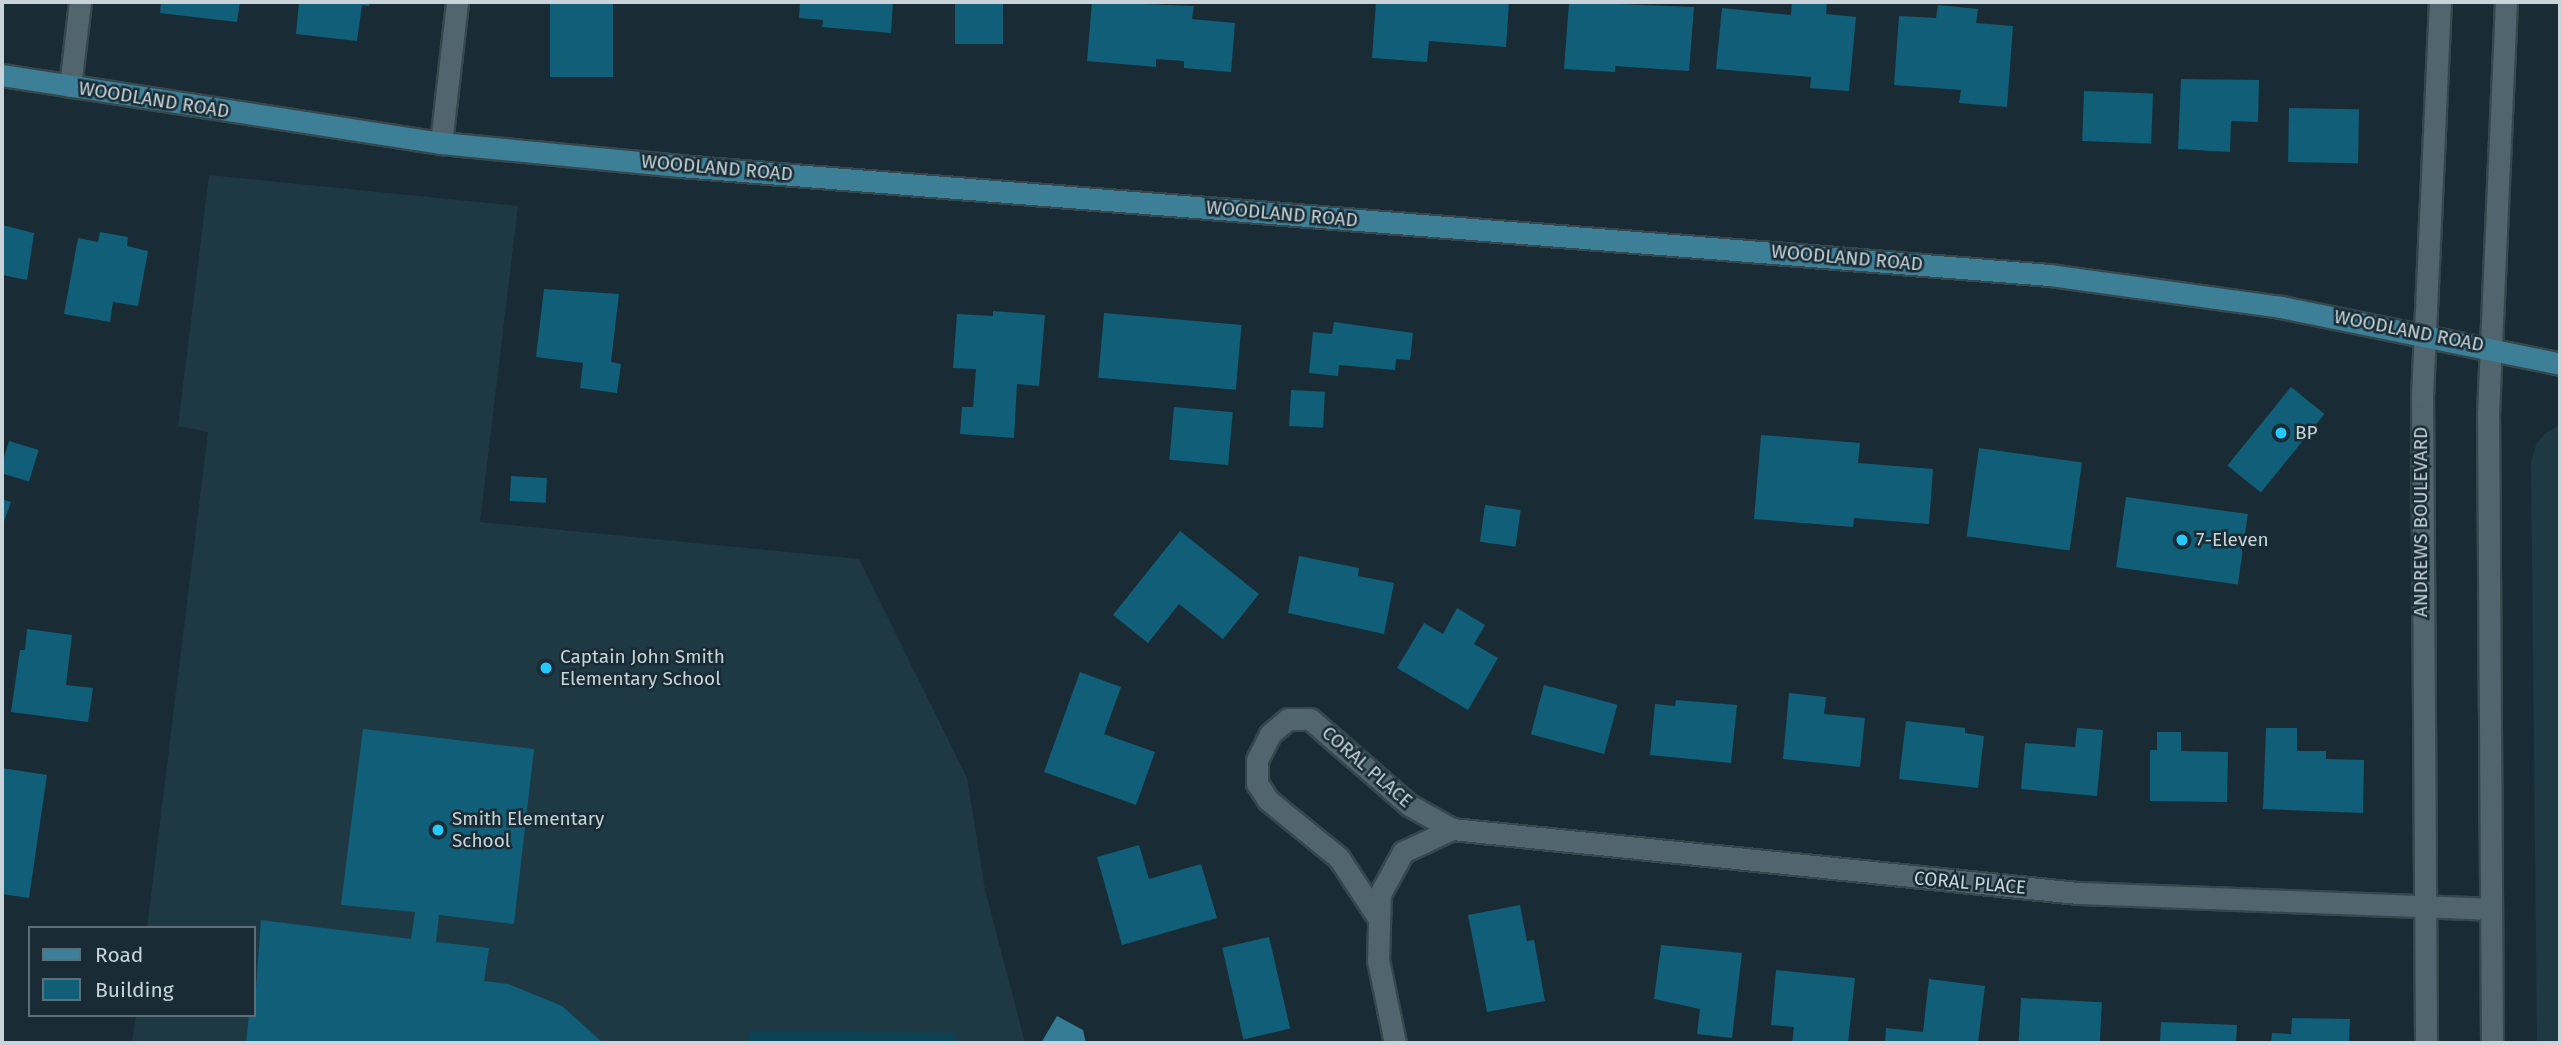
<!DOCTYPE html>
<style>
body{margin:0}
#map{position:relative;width:2562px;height:1045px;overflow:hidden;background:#192c35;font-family:"Fira Sans",sans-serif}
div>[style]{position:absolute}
.built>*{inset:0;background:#1e3944}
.green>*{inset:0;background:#0a4153}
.water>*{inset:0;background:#357b96}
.building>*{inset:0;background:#115e78;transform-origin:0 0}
.roads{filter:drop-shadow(2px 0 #36474d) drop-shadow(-2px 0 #36474d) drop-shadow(0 2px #36474d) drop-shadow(0 -2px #36474d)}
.minor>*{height:21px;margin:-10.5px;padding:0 10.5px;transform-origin:10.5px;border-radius:10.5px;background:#50656e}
.major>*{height:21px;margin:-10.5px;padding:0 10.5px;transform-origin:10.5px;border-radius:10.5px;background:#3d7f97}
.dots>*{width:19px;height:19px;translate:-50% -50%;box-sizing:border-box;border:4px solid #192c35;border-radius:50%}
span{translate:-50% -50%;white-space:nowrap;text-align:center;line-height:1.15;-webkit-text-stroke:5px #192c35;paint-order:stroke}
.street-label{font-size:19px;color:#c8d4d9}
.poi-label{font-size:19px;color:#c8d4d9}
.left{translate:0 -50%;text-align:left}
.frame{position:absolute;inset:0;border:4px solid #c8d4d9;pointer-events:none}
.legend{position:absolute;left:28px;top:926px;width:228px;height:91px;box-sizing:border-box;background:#192c35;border:2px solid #5f6f77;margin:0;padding:9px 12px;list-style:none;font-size:21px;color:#c8d4d9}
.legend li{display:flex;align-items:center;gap:14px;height:35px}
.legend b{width:35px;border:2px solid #5f6f77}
</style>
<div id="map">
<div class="built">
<div style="clip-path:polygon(209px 175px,518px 206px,480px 522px,859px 559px,967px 778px,985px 890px,1025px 1043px,132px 1043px,136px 1015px,254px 1015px,254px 928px,147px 928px,208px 432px,178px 426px)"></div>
<div style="clip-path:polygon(2560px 425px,2560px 1043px,2537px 1043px,2531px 463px,2536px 445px,2545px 433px)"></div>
</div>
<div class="green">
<div style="clip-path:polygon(749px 1031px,955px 1033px,958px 1043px,748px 1043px)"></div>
</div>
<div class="water">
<div style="clip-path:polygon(1057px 1016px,1083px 1030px,1086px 1043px,1041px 1043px)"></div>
</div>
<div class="building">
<div style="clip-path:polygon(161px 2px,240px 2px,237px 22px,160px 13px)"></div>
<div style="clip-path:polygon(299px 2px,370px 2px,369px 6px,362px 5px,357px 41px,296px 34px)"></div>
<div style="left:550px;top:2px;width:63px;height:75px"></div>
<div style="clip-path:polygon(800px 2px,893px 2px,891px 33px,822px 27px,823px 20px,799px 18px)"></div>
<div style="left:955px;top:2px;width:48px;height:42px"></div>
<div style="clip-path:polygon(1092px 2px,1194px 6px,1192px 19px,1235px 23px,1231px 72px,1184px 68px,1184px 61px,1156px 59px,1156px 67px,1087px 61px)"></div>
<div style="clip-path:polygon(1376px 2px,1509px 2px,1506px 47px,1429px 41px,1427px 62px,1372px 58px)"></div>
<div style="clip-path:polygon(1569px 2px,1694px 7px,1689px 71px,1615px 66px,1615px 72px,1564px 69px)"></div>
<div style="clip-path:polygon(1792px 2px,1827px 2px,1826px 14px,1856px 17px,1849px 91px,1810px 88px,1811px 77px,1716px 69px,1722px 8px,1791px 15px)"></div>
<div style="clip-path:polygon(1938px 5px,1978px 9px,1976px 23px,2013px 26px,2007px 107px,1959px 103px,1961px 90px,1894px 85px,1899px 16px,1936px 18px)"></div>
<div style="clip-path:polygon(2181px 79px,2259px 80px,2258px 122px,2231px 121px,2230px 152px,2178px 149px)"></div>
<div style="left:2084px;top:91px;width:69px;height:50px;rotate:2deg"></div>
<div style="left:2289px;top:108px;width:70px;height:54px;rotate:1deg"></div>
<div style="clip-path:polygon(2px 225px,34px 233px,27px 280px,2px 275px)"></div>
<div style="clip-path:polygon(100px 232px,128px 237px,127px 246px,148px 251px,138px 306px,113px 302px,110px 322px,64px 314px,78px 238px,98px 242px)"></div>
<div style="clip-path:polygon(544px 289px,619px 294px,611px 362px,621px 364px,617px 393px,580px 388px,583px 363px,536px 357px)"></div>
<div style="clip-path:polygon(993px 311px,1045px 315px,1039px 386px,1017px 384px,1014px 438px,960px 434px,962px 407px,973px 407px,976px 369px,953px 368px,957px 314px,993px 316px)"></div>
<div style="left:1104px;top:313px;width:138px;height:65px;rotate:5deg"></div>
<div style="clip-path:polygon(1334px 322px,1413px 333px,1410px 360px,1396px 359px,1395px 370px,1339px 365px,1338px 376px,1309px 373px,1313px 332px,1332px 334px)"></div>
<div style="left:2291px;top:387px;width:43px;height:101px;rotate:39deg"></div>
<div style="left:1291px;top:390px;width:34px;height:36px;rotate:3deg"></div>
<div style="left:1174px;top:407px;width:59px;height:53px;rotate:5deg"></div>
<div style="clip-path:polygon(1761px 435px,1860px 443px,1858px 463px,1933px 469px,1929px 524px,1854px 518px,1853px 527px,1754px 519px)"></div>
<div style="left:9px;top:441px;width:31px;height:33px;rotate:17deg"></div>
<div style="left:1979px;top:448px;width:104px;height:89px;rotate:8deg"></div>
<div style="left:511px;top:476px;width:36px;height:25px;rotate:3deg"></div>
<div style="left:2126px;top:497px;width:123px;height:71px;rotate:8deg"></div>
<div style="clip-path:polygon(2px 499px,11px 502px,2px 527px)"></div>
<div style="left:1485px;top:505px;width:36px;height:37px;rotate:8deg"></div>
<div style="clip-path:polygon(1180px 531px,1259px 594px,1223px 639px,1179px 604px,1148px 643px,1113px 615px)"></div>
<div style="clip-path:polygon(1299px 556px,1359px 568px,1358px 576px,1394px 583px,1384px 634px,1288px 613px)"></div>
<div style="clip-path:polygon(1457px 608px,1485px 625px,1474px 644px,1498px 658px,1468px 710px,1397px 668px,1424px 623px,1443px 634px)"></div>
<div style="clip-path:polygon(27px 629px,72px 635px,66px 685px,93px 688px,88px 722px,11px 712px,20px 650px,25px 650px)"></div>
<div style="clip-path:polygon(1080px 672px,1121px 687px,1104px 734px,1155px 752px,1136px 805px,1044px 772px)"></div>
<div style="left:1544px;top:685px;width:76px;height:51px;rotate:15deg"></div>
<div style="clip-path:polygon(1789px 693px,1826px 697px,1824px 714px,1865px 718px,1860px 767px,1783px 759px)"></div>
<div style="clip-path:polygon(1676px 700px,1737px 705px,1731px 763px,1650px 755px,1655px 704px,1675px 706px)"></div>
<div style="clip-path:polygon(1906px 721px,1965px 728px,1965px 733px,1984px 736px,1978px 788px,1899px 779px)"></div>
<div style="clip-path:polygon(2077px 728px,2103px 730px,2097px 796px,2021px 789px,2025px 743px,2075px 747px)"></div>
<div style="clip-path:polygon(2266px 728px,2297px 728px,2297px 751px,2326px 751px,2326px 759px,2364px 760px,2363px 813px,2263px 809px)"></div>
<div style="clip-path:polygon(363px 729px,534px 749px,514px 924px,439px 915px,436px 942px,489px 948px,484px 981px,508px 984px,562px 1006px,603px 1043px,246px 1043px,249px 1015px,254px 1015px,261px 920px,411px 939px,415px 912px,341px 905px)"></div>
<div style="clip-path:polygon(2157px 732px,2181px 732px,2181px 751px,2228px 752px,2227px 802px,2150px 801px,2150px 750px,2157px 750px)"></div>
<div style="clip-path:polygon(2px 768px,47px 775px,29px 898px,2px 894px)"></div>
<div style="clip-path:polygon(1139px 845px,1149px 879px,1201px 864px,1217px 918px,1122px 945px,1097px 857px)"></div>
<div style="clip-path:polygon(1520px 905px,1527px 941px,1534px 940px,1545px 1001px,1487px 1012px,1468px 915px)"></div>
<div style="left:1269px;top:937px;width:94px;height:48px;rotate:77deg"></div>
<div style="clip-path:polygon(1661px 945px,1742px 953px,1732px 1038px,1697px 1034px,1700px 1009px,1654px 999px)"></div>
<div style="clip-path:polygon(1776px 970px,1855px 978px,1848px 1043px,1792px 1043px,1794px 1027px,1771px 1025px)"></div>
<div style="clip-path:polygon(1929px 979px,1985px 986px,1978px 1043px,1885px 1043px,1886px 1028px,1923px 1032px)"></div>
<div style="left:2021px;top:998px;width:81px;height:45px;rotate:3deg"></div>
<div style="clip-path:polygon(2292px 1018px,2350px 1019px,2349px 1043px,2271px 1043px,2272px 1033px,2291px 1034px)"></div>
<div style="clip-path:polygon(2161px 1022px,2237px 1025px,2236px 1043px,2160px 1043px)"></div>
</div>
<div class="roads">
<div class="minor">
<div style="left:70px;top:86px;width:85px;rotate:-83.2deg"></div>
<div style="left:441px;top:143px;width:142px;rotate:-83.5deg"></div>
<div style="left:1379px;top:919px;width:73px;rotate:-123.3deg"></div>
<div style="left:1339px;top:858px;width:92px;rotate:-140.8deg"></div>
<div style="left:1268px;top:800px;width:20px;rotate:-123deg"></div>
<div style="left:1257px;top:783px;width:23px;rotate:-90deg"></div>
<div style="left:1257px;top:760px;width:29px;rotate:-63deg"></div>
<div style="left:1270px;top:734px;width:23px;rotate:-40deg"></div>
<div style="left:1288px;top:719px;width:22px"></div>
<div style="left:1310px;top:719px;width:131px;rotate:41deg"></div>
<div style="left:1409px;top:805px;width:49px;rotate:29.2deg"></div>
<div style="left:1395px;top:1043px;width:85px;rotate:-101.6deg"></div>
<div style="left:1378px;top:960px;width:66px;rotate:-88.3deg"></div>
<div style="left:1380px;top:894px;width:48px;rotate:-61.3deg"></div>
<div style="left:1403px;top:852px;width:54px;rotate:-25.1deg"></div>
<div style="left:1452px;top:829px;width:629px;rotate:5.84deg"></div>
<div style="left:2078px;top:893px;width:413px;rotate:2.2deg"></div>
<div style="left:2426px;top:1043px;width:646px;rotate:-90.35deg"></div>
<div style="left:2422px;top:397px;width:395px;rotate:-87.4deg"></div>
<div style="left:2492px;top:1043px;width:629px;rotate:-90.36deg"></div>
<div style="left:2488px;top:414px;width:412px;rotate:-87.5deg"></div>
</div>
<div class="major">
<div style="left:2px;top:75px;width:444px;rotate:8.8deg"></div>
<div style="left:441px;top:143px;width:240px;rotate:5.5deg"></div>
<div style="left:680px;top:166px;width:1374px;rotate:4.55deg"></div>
<div style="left:2050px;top:275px;width:233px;rotate:7.9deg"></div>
<div style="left:2281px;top:307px;width:285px;rotate:11.5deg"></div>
</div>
</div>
<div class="dots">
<div style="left:2281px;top:433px;background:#25c9fe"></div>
<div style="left:2182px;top:540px;background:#25c9fe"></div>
<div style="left:546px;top:668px;background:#25c9fe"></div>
<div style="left:438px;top:830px;background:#25c9fe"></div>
</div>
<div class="street-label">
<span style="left:154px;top:100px;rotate:9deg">WOODLAND ROAD</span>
<span style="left:717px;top:168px;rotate:5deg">WOODLAND ROAD</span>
<span style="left:1282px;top:214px;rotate:5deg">WOODLAND ROAD</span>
<span style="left:1847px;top:258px;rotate:5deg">WOODLAND ROAD</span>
<span style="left:2409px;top:331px;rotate:11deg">WOODLAND ROAD</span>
<span style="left:2421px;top:522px;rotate:-90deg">ANDREWS BOULEVARD</span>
<span style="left:1367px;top:767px;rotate:41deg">CORAL PLACE</span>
<span style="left:1970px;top:883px;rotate:5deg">CORAL PLACE</span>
</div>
<div class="poi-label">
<span class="left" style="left:2295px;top:433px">BP</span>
<span class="left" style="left:2196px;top:540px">7-Eleven</span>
<span class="left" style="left:560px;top:668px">Captain John Smith<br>Elementary School</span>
<span class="left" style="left:452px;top:830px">Smith Elementary<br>School</span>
</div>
<div class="frame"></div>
<ul class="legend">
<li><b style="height:9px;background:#3d7f97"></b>Road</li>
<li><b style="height:19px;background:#115e78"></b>Building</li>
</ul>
</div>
